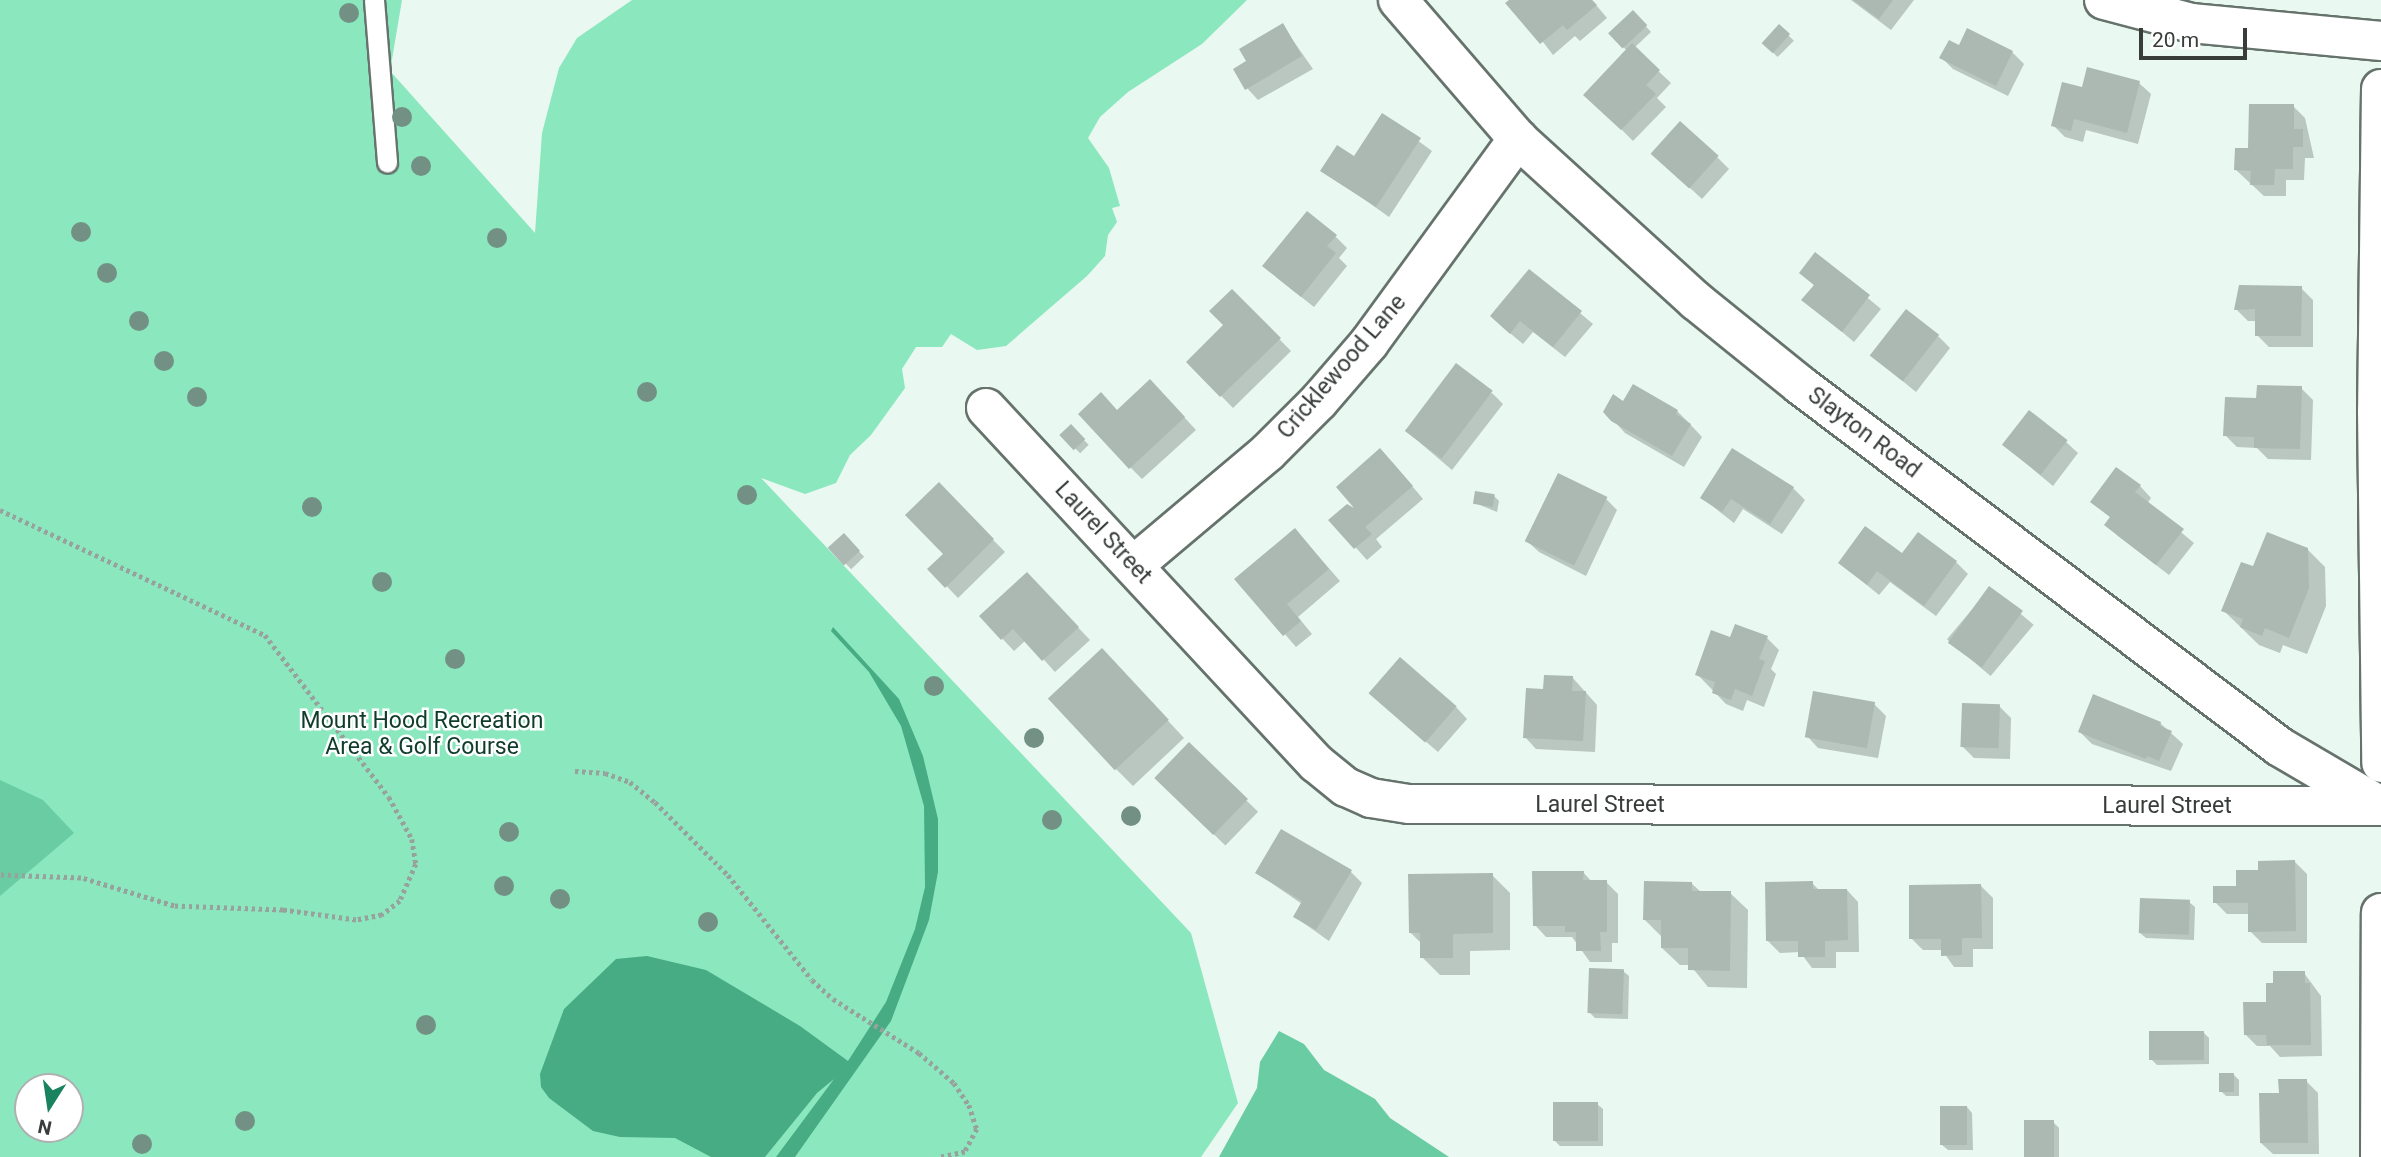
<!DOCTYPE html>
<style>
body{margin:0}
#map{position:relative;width:2381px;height:1157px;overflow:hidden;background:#e9f8f0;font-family:Roboto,sans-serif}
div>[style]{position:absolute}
.green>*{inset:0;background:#8be7be}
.forest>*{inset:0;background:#69cca2}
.water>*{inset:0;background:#47ac84}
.shadow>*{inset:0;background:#0003;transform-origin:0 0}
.building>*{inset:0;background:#abb9b2;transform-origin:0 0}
.path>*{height:4.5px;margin-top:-2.25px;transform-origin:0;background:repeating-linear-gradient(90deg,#98a29d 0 3.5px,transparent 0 7px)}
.roads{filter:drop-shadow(2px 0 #66736d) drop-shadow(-2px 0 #66736d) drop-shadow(0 2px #66736d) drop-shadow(0 -2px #66736d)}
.lane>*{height:19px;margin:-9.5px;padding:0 9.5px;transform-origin:9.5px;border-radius:9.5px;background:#fff}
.street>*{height:38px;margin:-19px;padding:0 19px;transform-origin:19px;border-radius:19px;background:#fff}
.trees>*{width:20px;height:20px;margin:-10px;border-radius:50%;background:#729184}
span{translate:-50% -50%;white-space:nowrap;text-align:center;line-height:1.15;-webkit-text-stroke:5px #fff;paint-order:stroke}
.street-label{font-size:23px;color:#383d3a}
.park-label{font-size:23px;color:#103c2b}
.north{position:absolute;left:14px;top:1073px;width:70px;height:70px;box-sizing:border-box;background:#fff;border:2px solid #afb1b0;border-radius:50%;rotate:192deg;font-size:19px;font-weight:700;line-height:28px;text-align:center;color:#383d3a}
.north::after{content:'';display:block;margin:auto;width:24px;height:32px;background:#19825e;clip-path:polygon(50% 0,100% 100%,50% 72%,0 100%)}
.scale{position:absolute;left:2139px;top:28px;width:108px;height:32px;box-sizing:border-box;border:4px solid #383d3a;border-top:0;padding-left:9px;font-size:21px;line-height:24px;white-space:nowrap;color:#383d3a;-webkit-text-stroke:5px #fff;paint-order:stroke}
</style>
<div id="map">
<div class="green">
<div style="clip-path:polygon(evenodd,0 0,402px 0,390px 71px,535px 233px,542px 133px,559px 68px,577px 38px,632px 0,1247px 0,1202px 44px,1128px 92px,1100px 117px,1088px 138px,1109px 168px,1120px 206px,1112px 208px,1117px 222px,1108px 235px,1105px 256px,1087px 276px,1006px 346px,977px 350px,951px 334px,942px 347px,916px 347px,902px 369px,905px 388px,871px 435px,850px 455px,836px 483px,805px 494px,761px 478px,1191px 933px,1238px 1103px,1201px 1157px,0 1157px,0 0,28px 1087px,70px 1087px,70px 1129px,28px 1129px,28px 1087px)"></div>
</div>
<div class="forest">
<div style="clip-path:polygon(0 780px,43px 800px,74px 833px,0 896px)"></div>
<div style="clip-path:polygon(1279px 1031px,1304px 1044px,1324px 1070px,1375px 1099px,1390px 1118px,1449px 1157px,1219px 1157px,1257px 1088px,1260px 1062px)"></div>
</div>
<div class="water">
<div style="clip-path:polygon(833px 627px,899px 699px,923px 756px,938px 819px,938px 872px,929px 920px,891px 1021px,795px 1157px,776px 1157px,834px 1079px,817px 1093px,765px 1157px,711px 1157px,675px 1138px,620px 1137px,593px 1131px,549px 1098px,541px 1087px,540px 1074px,564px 1009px,616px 959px,647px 956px,706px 970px,800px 1026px,848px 1061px,886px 1002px,915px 929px,925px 887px,924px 806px,901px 726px,869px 672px,831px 631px)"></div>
</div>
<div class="shadow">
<div style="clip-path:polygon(1511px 0,1592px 0,1607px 18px,1580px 41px,1575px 36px,1553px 55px)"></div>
<div style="clip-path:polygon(1851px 0,1914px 0,1891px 30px)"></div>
<div style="clip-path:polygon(1633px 12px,1651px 32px,1634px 48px,1671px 83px,1657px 98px,1666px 107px,1633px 141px,1586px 94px,1627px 51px,1611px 33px)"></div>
<div style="clip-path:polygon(1283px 26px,1313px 69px,1258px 100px,1247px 88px,1248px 61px)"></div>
<div style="left:1779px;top:26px;width:21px;height:23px;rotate:45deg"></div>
<div style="clip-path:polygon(2012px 52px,2024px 64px,2008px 96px,1953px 69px,1942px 58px)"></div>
<div style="clip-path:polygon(2139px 83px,2151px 94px,2138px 144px,2086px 130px,2083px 142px,2065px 137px,2053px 125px,2083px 89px)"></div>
<div style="clip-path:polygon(2293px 106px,2305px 118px,2314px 158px,2305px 158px,2304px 180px,2286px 180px,2286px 196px,2264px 196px,2236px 170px)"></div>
<div style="clip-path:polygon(1383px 115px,1432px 151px,1389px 217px,1323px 170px,1354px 158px)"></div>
<div style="clip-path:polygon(1717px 157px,1729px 169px,1702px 199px,1665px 165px)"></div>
<div style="clip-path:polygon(1335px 236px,1347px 248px,1339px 258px,1347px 266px,1314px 307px,1276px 277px)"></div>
<div style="clip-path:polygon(1815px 254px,1881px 309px,1854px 342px,1804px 300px,1815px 286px,1801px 273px)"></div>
<div style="clip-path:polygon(1530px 271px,1593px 324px,1565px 357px,1533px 332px,1523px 344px,1504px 328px)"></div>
<div style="clip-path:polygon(2301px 288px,2313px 300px,2313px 347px,2269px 347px,2257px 335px,2257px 321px,2248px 321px,2236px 309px)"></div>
<div style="clip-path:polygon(1232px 291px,1291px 351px,1233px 408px,1188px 362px,1225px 325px)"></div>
<div style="clip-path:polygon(1938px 336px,1950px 348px,1916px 392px,1872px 356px)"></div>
<div style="clip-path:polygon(2301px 388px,2313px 400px,2311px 460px,2268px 459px,2257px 448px,2237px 447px,2225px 435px,2258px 400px)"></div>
<div style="clip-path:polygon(1162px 393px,1196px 430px,1142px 479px,1130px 467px)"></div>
<div style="clip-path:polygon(1492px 393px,1503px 404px,1452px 470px,1405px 430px)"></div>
<div style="clip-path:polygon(1624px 403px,1677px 411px,1689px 423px,1702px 437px,1684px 467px,1625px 433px,1613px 420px)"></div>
<div style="left:1071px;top:427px;width:25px;height:12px;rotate:45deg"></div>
<div style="clip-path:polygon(2066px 442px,2078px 453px,2053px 486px,2004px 445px)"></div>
<div style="clip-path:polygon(1392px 462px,1423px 499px,1376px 539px,1382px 547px,1367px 560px,1331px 520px,1361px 513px)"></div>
<div style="clip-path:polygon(939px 485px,1005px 552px,958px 598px,930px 569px,946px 554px)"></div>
<div style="clip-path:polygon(2140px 486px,2151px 498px,2147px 504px,2194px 543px,2169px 575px,2118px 536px,2106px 525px,2111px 518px,2092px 501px)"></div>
<div style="clip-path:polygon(1793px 488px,1805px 500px,1782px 534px,1743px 509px,1734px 523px,1702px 498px)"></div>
<div style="clip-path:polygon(1494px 496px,1499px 501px,1497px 512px,1475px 503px)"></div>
<div style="clip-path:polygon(1606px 499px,1617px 510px,1586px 576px,1539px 552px,1527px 541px)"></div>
<div style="left:844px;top:536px;width:29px;height:18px;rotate:46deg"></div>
<div style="clip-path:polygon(1306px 542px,1340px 581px,1298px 617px,1312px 634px,1296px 647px,1237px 579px)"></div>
<div style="clip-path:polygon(2307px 549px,2325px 567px,2326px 606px,2307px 654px,2283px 645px,2280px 653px,2259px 645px,2223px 610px,2254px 569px)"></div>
<div style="clip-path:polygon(1902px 556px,1956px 562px,1968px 574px,1936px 616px,1890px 582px,1879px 595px,1840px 563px)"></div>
<div style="clip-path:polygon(1039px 586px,1090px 640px,1055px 672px,1026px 640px,1014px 651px,981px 616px)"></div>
<div style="left:1990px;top:588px;width:57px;height:67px;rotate:40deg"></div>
<div style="clip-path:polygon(1767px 638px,1779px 650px,1771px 669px,1776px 674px,1764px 707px,1747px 700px,1743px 711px,1726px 704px,1697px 674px,1731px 640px)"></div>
<div style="clip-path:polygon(1119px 668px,1184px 738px,1133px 786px,1115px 768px)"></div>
<div style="clip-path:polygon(1572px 677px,1597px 705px,1595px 752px,1536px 749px,1525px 737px,1545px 691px)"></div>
<div style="clip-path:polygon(1874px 704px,1886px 716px,1878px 758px,1818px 748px,1807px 736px)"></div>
<div style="clip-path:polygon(1383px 705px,1456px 707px,1467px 719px,1438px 752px)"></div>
<div style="clip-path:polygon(1999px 706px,2011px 718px,2010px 759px,1974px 758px,1962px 746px)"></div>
<div style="clip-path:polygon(2160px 723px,2183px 744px,2171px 771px,2092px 744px,2080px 732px)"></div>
<div style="left:1189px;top:745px;width:96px;height:47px;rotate:44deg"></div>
<div style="clip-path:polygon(2295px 862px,2307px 874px,2307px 943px,2262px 943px,2250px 931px,2250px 914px,2227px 914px,2215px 902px,2260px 872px)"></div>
<div style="clip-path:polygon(1350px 871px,1362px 883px,1329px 941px,1295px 917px,1302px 904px,1257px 873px)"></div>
<div style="clip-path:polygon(1583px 872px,1592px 882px,1606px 882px,1618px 894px,1618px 943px,1612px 943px,1612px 962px,1590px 962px,1572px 937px,1546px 937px,1535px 925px)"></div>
<div style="clip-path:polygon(1492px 875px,1510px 893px,1510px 950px,1470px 951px,1470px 975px,1440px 975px,1422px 957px,1422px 944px,1410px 932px)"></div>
<div style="clip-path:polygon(1691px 883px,1701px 892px,1730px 893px,1748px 910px,1747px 988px,1708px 987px,1690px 965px,1680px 965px,1662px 948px,1662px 937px,1645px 920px)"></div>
<div style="clip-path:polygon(1812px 883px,1819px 890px,1847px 890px,1858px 902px,1859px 952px,1836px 952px,1836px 968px,1812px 968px,1800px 952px,1780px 953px,1768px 941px)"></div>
<div style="clip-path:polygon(1981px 886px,1993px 898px,1993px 949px,1973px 949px,1973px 967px,1954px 967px,1942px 950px,1923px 950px,1911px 938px)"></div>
<div style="clip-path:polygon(2189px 902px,2195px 907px,2194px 940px,2146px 938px,2140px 933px)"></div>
<div style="clip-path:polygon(1623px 971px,1629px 976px,1628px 1019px,1595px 1018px,1589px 1012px)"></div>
<div style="clip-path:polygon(2304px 973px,2321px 996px,2322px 1056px,2280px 1057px,2270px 1046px,2257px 1046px,2245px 1034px,2267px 1004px)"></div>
<div style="clip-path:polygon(2203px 1032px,2209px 1038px,2209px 1064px,2157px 1065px,2151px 1059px)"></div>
<div style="clip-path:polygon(2233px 1074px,2239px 1080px,2239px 1096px,2226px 1096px,2221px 1091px)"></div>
<div style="clip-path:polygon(2306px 1081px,2318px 1093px,2319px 1154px,2273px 1154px,2261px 1143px)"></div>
<div style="clip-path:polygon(1597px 1104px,1603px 1109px,1603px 1146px,1560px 1146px,1554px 1140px)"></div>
<div style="clip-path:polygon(1967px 1107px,1972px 1113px,1973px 1150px,1948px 1150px,1942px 1145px)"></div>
<div style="clip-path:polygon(2053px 1122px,2059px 1128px,2059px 1157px,2026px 1157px)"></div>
</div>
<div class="building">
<div style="clip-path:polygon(1509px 0,1592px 0,1597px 5px,1567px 30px,1563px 25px,1540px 44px,1505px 3px)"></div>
<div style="clip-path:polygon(1853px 0,1893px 0,1879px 19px)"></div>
<div style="left:1633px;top:10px;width:21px;height:34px;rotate:47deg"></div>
<div style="clip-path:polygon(1283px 23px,1302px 56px,1245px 90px,1233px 69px,1246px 61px,1239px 49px)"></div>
<div style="left:1779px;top:24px;width:15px;height:26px;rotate:42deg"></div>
<div style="clip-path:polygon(1967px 28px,2013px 51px,1996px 86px,1939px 58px,1949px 40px,1959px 45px)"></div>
<div style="clip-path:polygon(1632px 43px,1660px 70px,1646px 85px,1656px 94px,1621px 130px,1583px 95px)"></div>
<div style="clip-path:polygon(2087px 67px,2140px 81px,2127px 133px,2074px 119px,2071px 131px,2051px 126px,2062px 82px,2082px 87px)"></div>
<div style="clip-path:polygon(2249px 104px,2294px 104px,2294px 129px,2303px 129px,2303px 147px,2293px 147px,2293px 169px,2275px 169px,2274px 185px,2250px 185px,2251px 171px,2234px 170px,2235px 148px,2248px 148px)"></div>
<div style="clip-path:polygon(1382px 113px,1421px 138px,1376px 207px,1320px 171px,1337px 145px,1354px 156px)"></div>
<div style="left:1680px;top:121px;width:52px;height:44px;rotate:42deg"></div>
<div style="clip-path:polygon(1307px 211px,1337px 235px,1327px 246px,1336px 253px,1301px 297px,1262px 266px)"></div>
<div style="clip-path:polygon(1815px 252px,1870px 295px,1842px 332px,1801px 300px,1814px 285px,1799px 273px)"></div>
<div style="clip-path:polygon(1529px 269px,1582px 311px,1553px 347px,1520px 321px,1510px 334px,1490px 316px)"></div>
<div style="clip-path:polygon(2239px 285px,2302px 286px,2301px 336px,2255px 336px,2255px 309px,2234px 310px)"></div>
<div style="clip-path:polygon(1232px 289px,1281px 338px,1220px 397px,1186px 362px,1223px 325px,1209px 311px)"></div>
<div style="left:1906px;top:309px;width:42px;height:59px;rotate:38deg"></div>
<div style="left:1456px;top:363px;width:46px;height:85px;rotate:37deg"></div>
<div style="clip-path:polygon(1150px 379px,1185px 417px,1129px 469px,1078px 414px,1101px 392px,1117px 410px)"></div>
<div style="clip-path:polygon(1633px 384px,1678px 410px,1676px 414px,1691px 424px,1672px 456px,1611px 421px,1603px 412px,1613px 394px,1623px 401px)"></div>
<div style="clip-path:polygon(2257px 385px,2302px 386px,2300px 449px,2254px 448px,2254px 437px,2223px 436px,2225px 397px,2256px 398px)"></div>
<div style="left:2029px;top:410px;width:49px;height:44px;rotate:38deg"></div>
<div style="left:1071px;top:424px;width:21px;height:16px;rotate:47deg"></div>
<div style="clip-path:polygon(1380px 448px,1413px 486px,1365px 527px,1372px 534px,1354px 549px,1328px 520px,1347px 504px,1354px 508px,1336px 487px)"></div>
<div style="clip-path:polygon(1732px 448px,1794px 487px,1770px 524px,1731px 499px,1722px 512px,1700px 498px)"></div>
<div style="clip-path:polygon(2116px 467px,2141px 485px,2135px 492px,2184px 529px,2156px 565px,2104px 525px,2110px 517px,2090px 502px)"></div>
<div style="left:1558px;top:473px;width:55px;height:76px;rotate:26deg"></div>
<div style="clip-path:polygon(939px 482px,994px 539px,945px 588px,927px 569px,943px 554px,905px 515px)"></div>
<div style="left:1475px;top:491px;width:20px;height:13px;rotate:9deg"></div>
<div style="clip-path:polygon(1865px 526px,1902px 553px,1918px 532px,1957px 561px,1924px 606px,1877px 571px,1867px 585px,1838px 563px)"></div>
<div style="clip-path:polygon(1295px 528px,1329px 569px,1287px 604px,1301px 621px,1283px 636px,1234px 579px)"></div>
<div style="clip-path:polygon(2267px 532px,2308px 548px,2309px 588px,2289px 638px,2265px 628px,2262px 636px,2240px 627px,2243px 619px,2221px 611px,2241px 562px,2253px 566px)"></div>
<div style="left:844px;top:533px;width:24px;height:22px;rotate:48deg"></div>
<div style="clip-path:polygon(1027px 572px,1079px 627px,1042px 661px,1013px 629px,1001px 640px,979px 616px)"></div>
<div style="left:1989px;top:586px;width:42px;height:70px;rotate:36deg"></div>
<div style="clip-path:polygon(1735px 624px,1768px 636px,1759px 659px,1765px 661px,1752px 696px,1735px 689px,1731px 700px,1712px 693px,1715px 682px,1695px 675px,1711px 630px,1730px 637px)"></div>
<div style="left:1102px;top:648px;width:98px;height:74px;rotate:47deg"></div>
<div style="left:1400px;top:657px;width:75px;height:48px;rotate:41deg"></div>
<div style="clip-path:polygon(1544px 675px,1573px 676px,1572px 691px,1586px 691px,1583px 741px,1523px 738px,1526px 688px,1543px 689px)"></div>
<div style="left:1813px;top:691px;width:63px;height:47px;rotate:10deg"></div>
<div style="clip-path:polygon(2093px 694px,2161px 722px,2160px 726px,2172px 731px,2159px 761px,2147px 756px,2146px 759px,2078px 732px)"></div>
<div style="left:1962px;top:703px;width:38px;height:44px;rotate:2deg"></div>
<div style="left:1189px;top:742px;width:82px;height:50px;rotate:44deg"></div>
<div style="clip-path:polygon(1281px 829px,1352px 870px,1316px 930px,1293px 917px,1302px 901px,1255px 873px)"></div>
<div style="clip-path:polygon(2295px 860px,2296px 931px,2248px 932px,2248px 903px,2213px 903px,2213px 886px,2236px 886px,2236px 870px,2258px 870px,2258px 861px)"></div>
<div style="clip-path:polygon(1532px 871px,1584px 871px,1583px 880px,1607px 880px,1607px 932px,1600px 932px,1601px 951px,1576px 951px,1576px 932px,1565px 932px,1565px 926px,1533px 926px)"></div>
<div style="clip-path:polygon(1493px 873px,1493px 933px,1453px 934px,1453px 958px,1420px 958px,1420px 933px,1409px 933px,1408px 874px)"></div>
<div style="clip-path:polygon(1644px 881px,1692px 882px,1692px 891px,1731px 891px,1730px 971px,1688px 970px,1688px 948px,1661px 948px,1661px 920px,1643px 920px)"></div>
<div style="clip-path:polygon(1813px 881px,1813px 889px,1847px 889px,1848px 940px,1825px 941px,1825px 957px,1798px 957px,1798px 941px,1766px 941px,1765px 882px)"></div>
<div style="clip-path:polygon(1981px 884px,1982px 938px,1962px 938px,1962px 955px,1941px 956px,1941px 939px,1909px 939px,1909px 885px)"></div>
<div style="left:2140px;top:898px;width:50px;height:35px;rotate:2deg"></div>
<div style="left:1589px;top:968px;width:35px;height:45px;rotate:2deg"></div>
<div style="clip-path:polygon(2273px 971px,2305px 971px,2305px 983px,2310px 983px,2311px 1045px,2267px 1045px,2266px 1035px,2244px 1035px,2243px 1002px,2266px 1002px,2266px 983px,2273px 983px)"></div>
<div style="left:2149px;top:1031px;width:55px;height:29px"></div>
<div style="left:2219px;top:1073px;width:15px;height:19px"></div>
<div style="clip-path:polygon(2278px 1079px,2307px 1079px,2308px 1143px,2260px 1143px,2259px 1093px,2279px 1093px)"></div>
<div style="left:1553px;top:1102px;width:45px;height:39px"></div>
<div style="left:1940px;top:1106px;width:27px;height:39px"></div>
<div style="left:2054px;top:1120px;width:37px;height:30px;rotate:90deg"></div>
</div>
<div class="path">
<div style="left:0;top:510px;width:293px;rotate:25.3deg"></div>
<div style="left:265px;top:635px;width:204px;rotate:52.6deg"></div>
<div style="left:389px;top:797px;width:48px;rotate:61.3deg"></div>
<div style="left:412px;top:839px;width:25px;rotate:81deg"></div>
<div style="left:416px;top:864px;width:40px;rotate:113.4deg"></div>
<div style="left:400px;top:901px;width:23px;rotate:142deg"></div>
<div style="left:382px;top:915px;width:26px;rotate:169deg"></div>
<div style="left:356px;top:920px;width:74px;rotate:-172.2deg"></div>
<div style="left:283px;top:910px;width:109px;rotate:-177.9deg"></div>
<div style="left:174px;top:906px;width:97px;rotate:-163.2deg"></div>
<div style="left:81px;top:878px;width:81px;rotate:-177.9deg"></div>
<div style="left:575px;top:771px;width:30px;rotate:4deg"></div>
<div style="left:605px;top:773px;width:27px;rotate:20deg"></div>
<div style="left:630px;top:782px;width:32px;rotate:39deg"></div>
<div style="left:655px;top:802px;width:103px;rotate:45deg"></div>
<div style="left:728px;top:875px;width:134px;rotate:51.3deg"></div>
<div style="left:812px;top:980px;width:28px;rotate:42deg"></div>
<div style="left:833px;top:999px;width:102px;rotate:32.1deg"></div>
<div style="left:919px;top:1053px;width:46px;rotate:40.6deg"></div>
<div style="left:954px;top:1083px;width:27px;rotate:56deg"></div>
<div style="left:969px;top:1105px;width:25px;rotate:72deg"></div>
<div style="left:977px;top:1129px;width:26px;rotate:118deg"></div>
<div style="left:965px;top:1152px;width:25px;rotate:168deg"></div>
</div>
<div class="roads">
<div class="lane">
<div style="left:374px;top:0;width:163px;rotate:85.4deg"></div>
</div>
<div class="street">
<div style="left:1398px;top:0;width:184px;rotate:49.2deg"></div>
<div style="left:1518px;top:139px;width:241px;rotate:42.3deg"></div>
<div style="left:1696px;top:301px;width:134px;rotate:38.9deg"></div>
<div style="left:1800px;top:385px;width:601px;rotate:37.02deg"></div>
<div style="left:2280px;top:747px;width:115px;rotate:30.4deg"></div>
<div style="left:2104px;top:0;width:90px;rotate:14.8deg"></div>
<div style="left:2191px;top:23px;width:191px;rotate:5.4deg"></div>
<div style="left:2381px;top:89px;width:322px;rotate:90.7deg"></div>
<div style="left:2377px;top:411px;width:352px;rotate:89.3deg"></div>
<div style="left:986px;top:408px;width:485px;rotate:47.1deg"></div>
<div style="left:1316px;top:763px;width:38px;rotate:39deg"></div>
<div style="left:1346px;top:787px;width:27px;rotate:24deg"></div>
<div style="left:1371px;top:798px;width:38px;rotate:9deg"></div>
<div style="left:1409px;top:804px;width:972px;rotate:0.12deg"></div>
<div style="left:1134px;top:565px;width:175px;rotate:-40.1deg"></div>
<div style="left:1268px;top:452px;width:72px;rotate:-45deg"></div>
<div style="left:1319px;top:401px;width:77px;rotate:-49.2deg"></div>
<div style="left:1369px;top:343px;width:253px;rotate:-53.9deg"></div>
<div style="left:2380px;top:1157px;width:244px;rotate:-89.8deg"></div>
</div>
</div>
<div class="trees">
<div style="left:349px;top:13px"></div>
<div style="left:402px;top:117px"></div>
<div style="left:421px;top:166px"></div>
<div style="left:81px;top:232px"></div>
<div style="left:497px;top:238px"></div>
<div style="left:107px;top:273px"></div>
<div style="left:139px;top:321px"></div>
<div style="left:164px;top:361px"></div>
<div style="left:647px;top:392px"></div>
<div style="left:197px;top:397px"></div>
<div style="left:747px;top:495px"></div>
<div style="left:312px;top:507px"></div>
<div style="left:382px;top:582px"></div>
<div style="left:455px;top:659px"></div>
<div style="left:934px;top:686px"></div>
<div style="left:1034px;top:738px"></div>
<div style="left:1131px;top:816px"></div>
<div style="left:1052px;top:820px"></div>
<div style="left:509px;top:832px"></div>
<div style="left:504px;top:886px"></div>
<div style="left:560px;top:899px"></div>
<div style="left:708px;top:922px"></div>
<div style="left:426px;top:1025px"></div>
<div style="left:245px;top:1121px"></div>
<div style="left:142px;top:1144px"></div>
</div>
<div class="street-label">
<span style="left:1342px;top:367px;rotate:-49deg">Cricklewood Lane</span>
<span style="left:1864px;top:433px;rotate:37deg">Slayton Road</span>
<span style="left:1103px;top:533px;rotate:47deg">Laurel Street</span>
<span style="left:1600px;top:805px">Laurel Street</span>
<span style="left:2167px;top:806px">Laurel Street</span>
</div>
<div class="park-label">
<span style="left:422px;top:734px">Mount Hood Recreation<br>Area &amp; Golf Course</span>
</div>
<div class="north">N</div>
<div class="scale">20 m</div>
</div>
